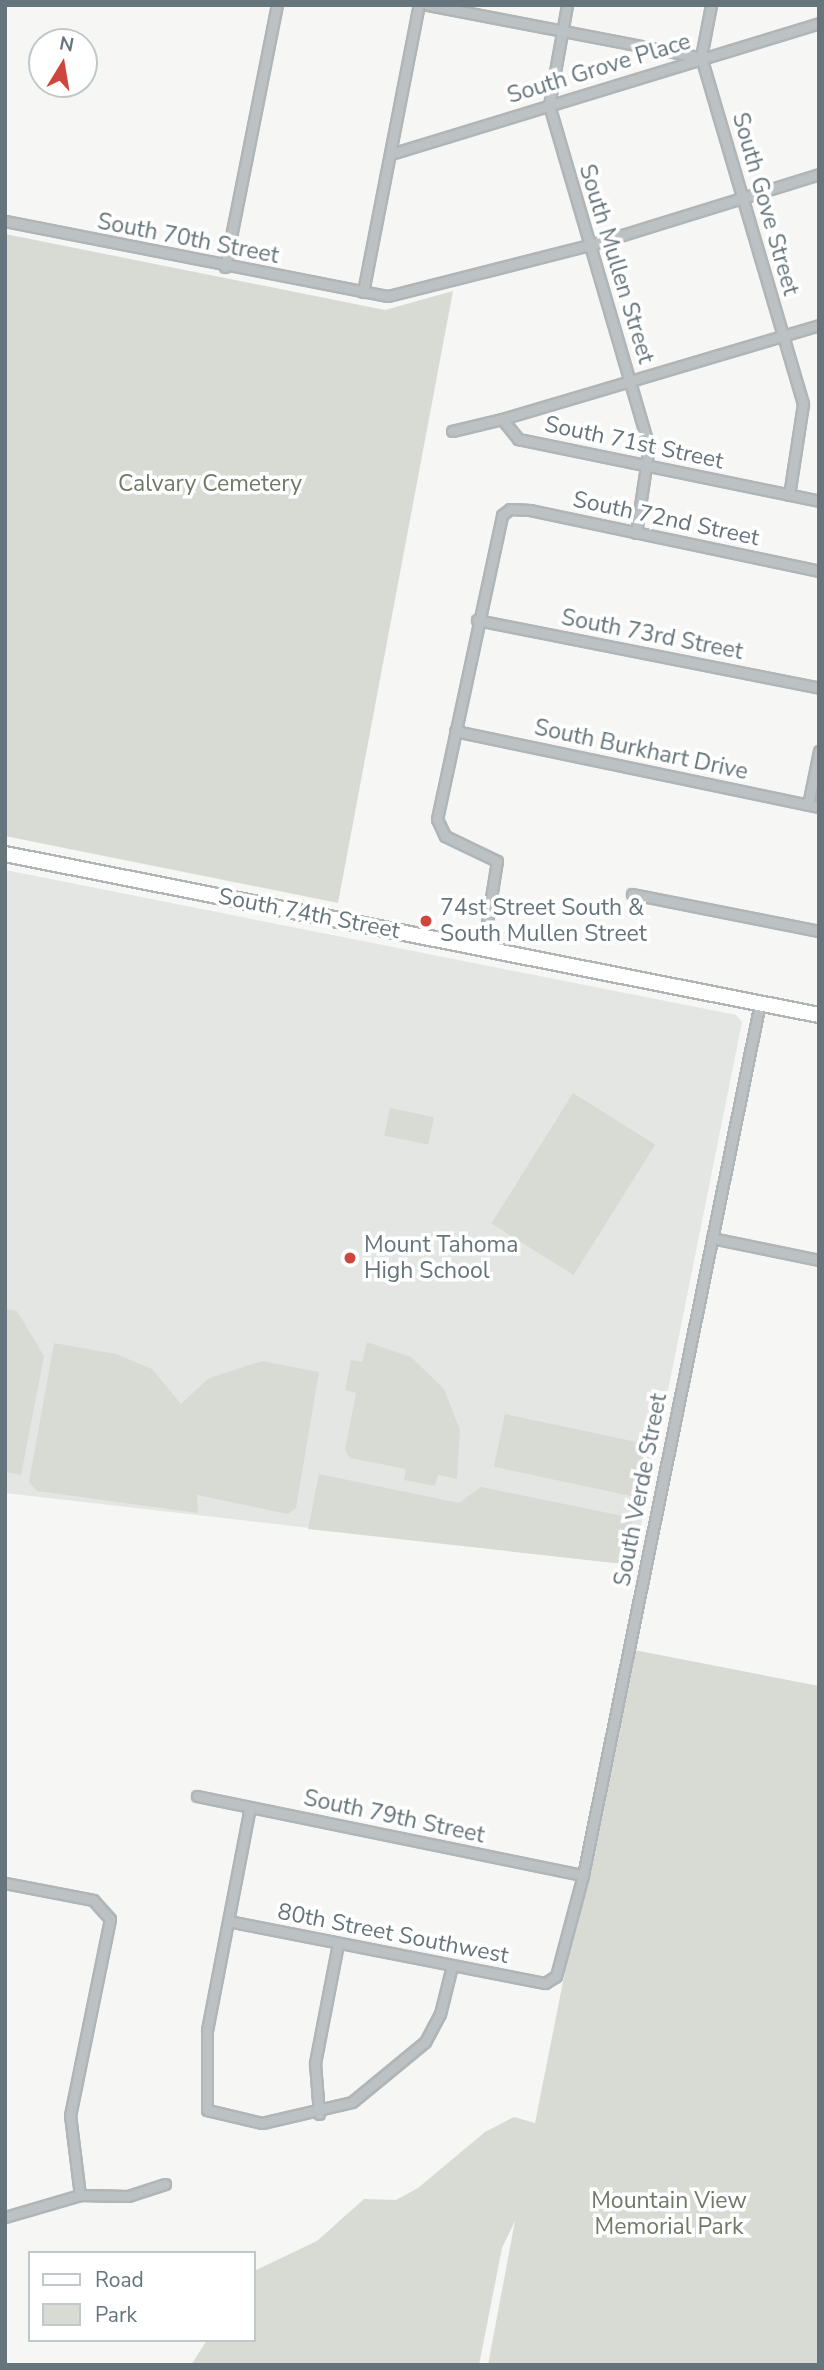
<!DOCTYPE html>
<style>
body{margin:0}
#map{position:relative;width:824px;height:2370px;overflow:hidden;background:#f6f6f4;font-family:"Nunito Sans",sans-serif}
div>[style]{position:absolute}
.built>*{inset:0;background:#e4e6e4}
.green>*{inset:0;background:#d7dbd4;transform-origin:0 0}
.roads{filter:drop-shadow(2px 0 #b0b5b7) drop-shadow(-2px 0 #b0b5b7) drop-shadow(0 2px #b0b5b7) drop-shadow(0 -2px #b0b5b7)}
.minor>*{height:9px;margin:-4.5px;padding:0 4.5px;transform-origin:4.5px;border-radius:4.5px;background:#bcc1c3}
.primary>*{height:14px;margin:-7px;padding:0 7px;transform-origin:7px;border-radius:7px;background:#fff}
.dots>*{width:19px;height:19px;translate:-50% -50%;box-sizing:border-box;border:4px solid #fff;border-radius:50%}
span{translate:-50% -50%;white-space:nowrap;text-align:center;line-height:1.15;-webkit-text-stroke:7px #fff;paint-order:stroke}
.street-label{font-size:23px;color:#65757b}
.park-label{font-size:23px;color:#6e7967}
.poi-label{font-size:23px;color:#65757b}
.left{translate:0 -50%;text-align:left}
.frame{position:absolute;inset:0;border:7px solid #65757b;pointer-events:none}
.legend{position:absolute;left:28px;top:2251px;width:228px;height:91px;box-sizing:border-box;background:#fff;border:2px solid #c1c8ca;margin:0;padding:9px 12px;list-style:none;font-size:21px;color:#65757b}
.legend li{display:flex;align-items:center;gap:14px;height:35px}
.legend b{width:35px;border:2px solid #c1c8ca}
.north{position:absolute;left:28px;top:28px;width:70px;height:70px;box-sizing:border-box;background:#fff;border:2px solid #c1c8ca;border-radius:50%;rotate:11deg;font-size:19px;font-weight:700;line-height:28px;text-align:center;color:#65757b}
.north::after{content:'';display:block;margin:auto;width:24px;height:32px;background:#ce473c;clip-path:polygon(50% 0,100% 100%,50% 72%,0 100%)}
</style>
<div id="map">
<div class="built">
<div style="clip-path:polygon(5px 870px,736px 1015px,742px 1022px,633px 1565px,5px 1493px)"></div>
</div>
<div class="green">
<div style="clip-path:polygon(5px 234px,385px 310px,453px 291px,338px 903px,5px 836px)"></div>
<div style="left:573px;top:1093px;width:97px;height:154px;rotate:32deg"></div>
<div style="left:390px;top:1108px;width:45px;height:28px;rotate:12deg"></div>
<div style="clip-path:polygon(5px 1309px,17px 1311px,44px 1356px,21px 1475px,5px 1472px)"></div>
<div style="clip-path:polygon(367px 1342px,411px 1357px,444px 1389px,460px 1430px,457px 1479px,438px 1475px,435px 1486px,404px 1480px,406px 1469px,350px 1458px,345px 1450px,356px 1393px,345px 1390px,351px 1360px,362px 1362px)"></div>
<div style="clip-path:polygon(54px 1343px,116px 1354px,152px 1369px,181px 1404px,209px 1378px,262px 1361px,319px 1372px,296px 1508px,288px 1514px,197px 1495px,198px 1513px,37px 1491px,29px 1482px)"></div>
<div style="left:505px;top:1414px;width:147px;height:54px;rotate:12deg"></div>
<div style="clip-path:polygon(319px 1474px,459px 1503px,481px 1487px,633px 1518px,624px 1564px,308px 1529px)"></div>
<div style="clip-path:polygon(629px 1649px,819px 1686px,819px 2365px,488px 2365px,515px 2221px,502px 2248px,479px 2365px,191px 2365px,207px 2340px,254px 2340px,254px 2271px,317px 2241px,364px 2199px,396px 2200px,418px 2188px,485px 2132px,514px 2117px,535px 2123px)"></div>
</div>
<div class="roads">
<div class="minor">
<div style="left:428px;top:5px;width:276px;rotate:10.9deg"></div>
<div style="left:567px;top:5px;width:102px;rotate:100.2deg"></div>
<div style="left:549px;top:105px;width:355px;rotate:73.7deg"></div>
<div style="left:649px;top:446px;width:88px;rotate:98.5deg"></div>
<div style="left:711px;top:5px;width:53px;rotate:100.9deg"></div>
<div style="left:701px;top:57px;width:362px;rotate:73.6deg"></div>
<div style="left:803px;top:404px;width:92px;rotate:98.7deg"></div>
<div style="left:391px;top:154px;width:448px;rotate:-17deg"></div>
<div style="left:5px;top:221px;width:390px;rotate:11.1deg"></div>
<div style="left:388px;top:296px;width:208px;rotate:-14.2deg"></div>
<div style="left:590px;top:245px;width:240px;rotate:-17.2deg"></div>
<div style="left:225px;top:267px;width:267px;rotate:-78.8deg"></div>
<div style="left:363px;top:292px;width:292px;rotate:-79deg"></div>
<div style="left:502px;top:419px;width:331px;rotate:-16.5deg"></div>
<div style="left:452px;top:431px;width:51px;rotate:-13.5deg"></div>
<div style="left:502px;top:419px;width:26px;rotate:51deg"></div>
<div style="left:518px;top:439px;width:307px;rotate:11.6deg"></div>
<div style="left:477px;top:620px;width:349px;rotate:11.2deg"></div>
<div style="left:455px;top:731px;width:372px;rotate:11.8deg"></div>
<div style="left:808px;top:805px;width:55px;rotate:-78.5deg"></div>
<div style="left:632px;top:894px;width:191px;rotate:11.2deg"></div>
<div style="left:483px;top:948px;width:88px;rotate:-80.9deg"></div>
<div style="left:497px;top:861px;width:58px;rotate:-154.3deg"></div>
<div style="left:445px;top:836px;width:19px;rotate:-115deg"></div>
<div style="left:437px;top:819px;width:311px;rotate:-77.9deg"></div>
<div style="left:502px;top:515px;width:10px;rotate:-37deg"></div>
<div style="left:510px;top:509px;width:20px;rotate:3deg"></div>
<div style="left:530px;top:510px;width:295px;rotate:11.9deg"></div>
<div style="left:712px;top:1238px;width:109px;rotate:11.6deg"></div>
<div style="left:197px;top:1796px;width:394px;rotate:11.6deg"></div>
<div style="left:250px;top:1807px;width:228px;rotate:100.9deg"></div>
<div style="left:207px;top:2031px;width:79px;rotate:90deg"></div>
<div style="left:207px;top:2110px;width:57px;rotate:13.3deg"></div>
<div style="left:262px;top:2123px;width:92px;rotate:-13.1deg"></div>
<div style="left:352px;top:2102px;width:94px;rotate:-39.4deg"></div>
<div style="left:425px;top:2042px;width:32px;rotate:-62deg"></div>
<div style="left:440px;top:2014px;width:49px;rotate:-76deg"></div>
<div style="left:5px;top:1883px;width:90px;rotate:10.9deg"></div>
<div style="left:93px;top:1900px;width:25px;rotate:48deg"></div>
<div style="left:110px;top:1919px;width:200px;rotate:101.5deg"></div>
<div style="left:70px;top:2115px;width:81px;rotate:82.9deg"></div>
<div style="left:228px;top:1921px;width:323px;rotate:11.1deg"></div>
<div style="left:545px;top:1983px;width:13px;rotate:-32deg"></div>
<div style="left:556px;top:1976px;width:105px;rotate:-75deg"></div>
<div style="left:583px;top:1875px;width:890px;rotate:-78.53deg"></div>
<div style="left:319px;top:2114px;width:51px;rotate:-94.5deg"></div>
<div style="left:315px;top:2063px;width:122px;rotate:-79.1deg"></div>
<div style="left:5px;top:2217px;width:78px;rotate:-16.3deg"></div>
<div style="left:80px;top:2195px;width:48px;rotate:1.2deg"></div>
<div style="left:128px;top:2196px;width:39px;rotate:-18deg"></div>
</div>
<div class="primary">
<div style="left:5px;top:854px;width:830px;rotate:11.19deg"></div>
</div>
</div>
<div class="dots">
<div style="left:426px;top:921px;background:#ce473c"></div>
<div style="left:350px;top:1258px;background:#ce473c"></div>
</div>
<div class="street-label">
<span style="left:599px;top:69px;rotate:-17deg">South Grove Place</span>
<span style="left:765px;top:204px;rotate:74deg">South Gove Street</span>
<span style="left:188px;top:239px;rotate:11deg">South 70th Street</span>
<span style="left:616px;top:264px;rotate:73deg">South Mullen Street</span>
<span style="left:634px;top:443px;rotate:12deg">South 71st Street</span>
<span style="left:666px;top:519px;rotate:12deg">South 72nd Street</span>
<span style="left:652px;top:635px;rotate:11deg">South 73rd Street</span>
<span style="left:641px;top:750px;rotate:12deg">South Burkhart Drive</span>
<span style="left:309px;top:914px;rotate:11deg">South 74th Street</span>
<span style="left:641px;top:1490px;rotate:-79deg">South Verde Street</span>
<span style="left:394px;top:1817px;rotate:12deg">South 79th Street</span>
<span style="left:393px;top:1934px;rotate:11deg">80th Street Southwest</span>
</div>
<div class="park-label">
<span style="left:210px;top:484px">Calvary Cemetery</span>
<span style="left:669px;top:2214px">Mountain View<br>Memorial Park</span>
</div>
<div class="poi-label">
<span class="left" style="left:440px;top:921px">74st Street South &amp;<br>South Mullen Street</span>
<span class="left" style="left:364px;top:1258px">Mount Tahoma<br>High School</span>
</div>
<div class="frame"></div>
<ul class="legend">
<li><b style="height:9px;background:#fff"></b>Road</li>
<li><b style="height:19px;background:#d7dbd4"></b>Park</li>
</ul>
<div class="north">N</div>
</div>
